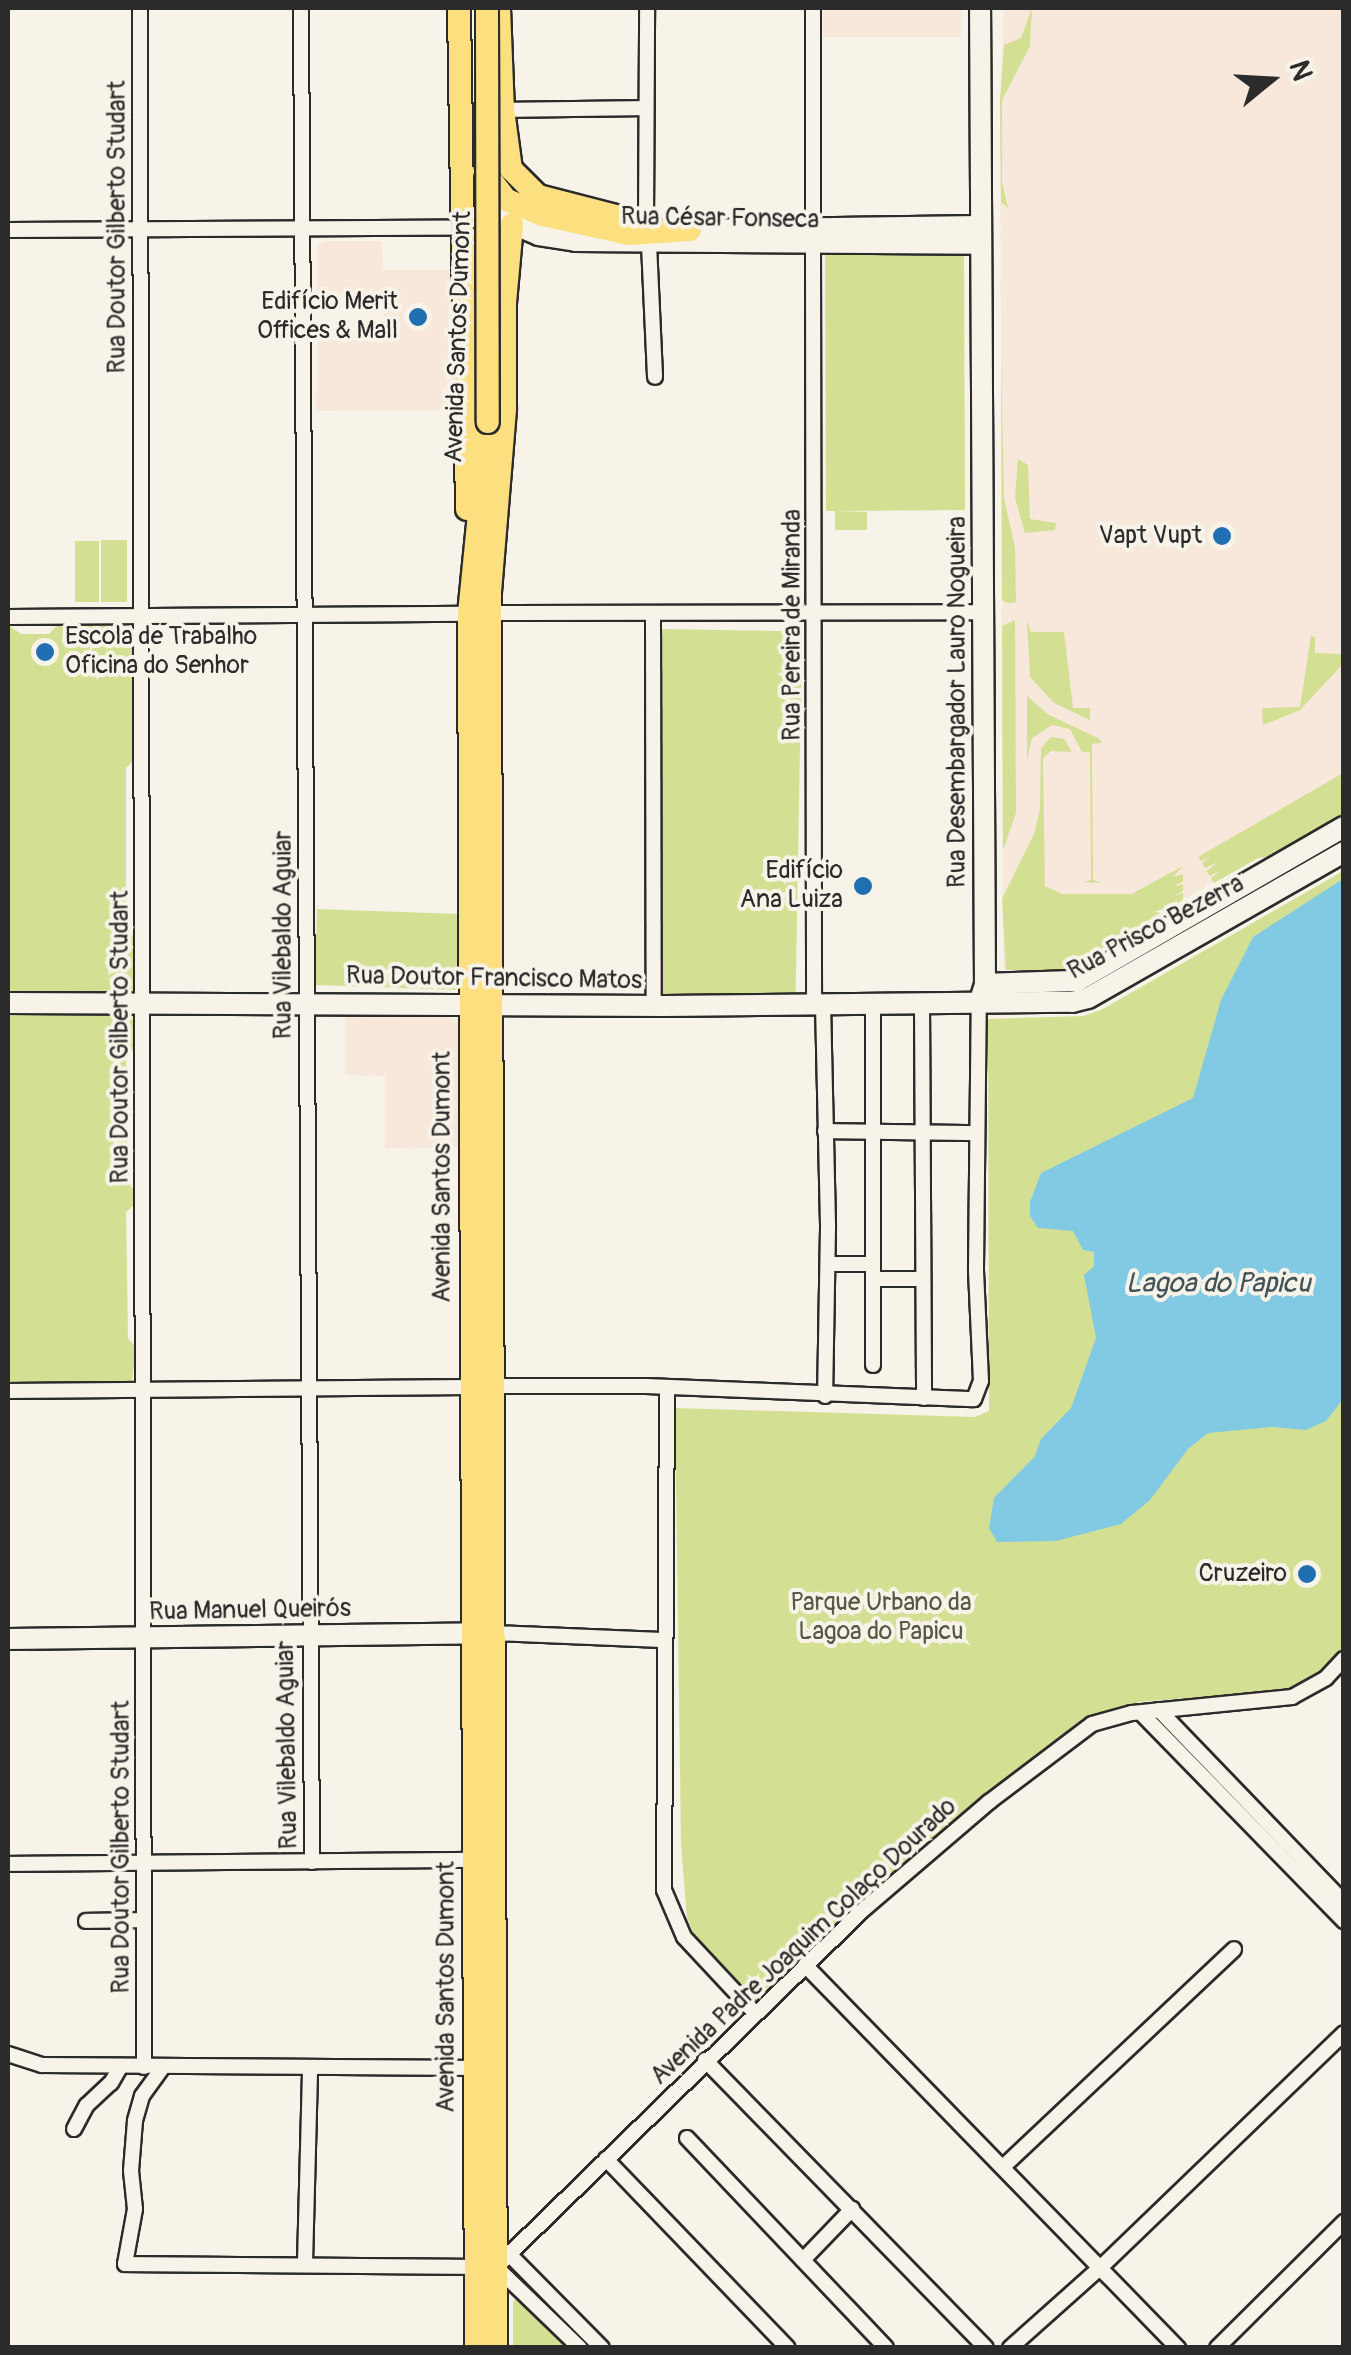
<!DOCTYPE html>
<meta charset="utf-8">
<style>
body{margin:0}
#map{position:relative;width:1351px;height:2355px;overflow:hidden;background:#f7f3e8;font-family:Pangolin,sans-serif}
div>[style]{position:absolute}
.built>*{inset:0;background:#f8e7db;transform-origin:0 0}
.green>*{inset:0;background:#d3e093;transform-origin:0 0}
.water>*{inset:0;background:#82cae3}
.roads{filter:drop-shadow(2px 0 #2b2b2b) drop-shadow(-2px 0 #2b2b2b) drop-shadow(0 2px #2b2b2b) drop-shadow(0 -2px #2b2b2b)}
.street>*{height:14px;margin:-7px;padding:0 7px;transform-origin:7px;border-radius:7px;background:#f7f3e8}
.secondary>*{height:20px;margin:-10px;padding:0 10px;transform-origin:10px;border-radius:10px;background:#f7f3e8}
.primary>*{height:22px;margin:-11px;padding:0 11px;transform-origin:11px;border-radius:11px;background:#fce080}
.bridges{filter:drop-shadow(2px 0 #2b2b2b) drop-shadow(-2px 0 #2b2b2b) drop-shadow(0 2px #2b2b2b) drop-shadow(0 -2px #2b2b2b)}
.primary-bridge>*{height:22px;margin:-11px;padding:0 11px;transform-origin:11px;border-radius:11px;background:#fce080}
.dots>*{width:28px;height:28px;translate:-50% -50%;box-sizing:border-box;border:5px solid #f7f3e8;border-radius:50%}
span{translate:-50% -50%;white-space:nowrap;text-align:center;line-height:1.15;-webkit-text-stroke:8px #f7f3e8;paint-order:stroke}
.street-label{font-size:25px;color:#2b2b2b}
.poi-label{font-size:25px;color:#2b2b2b}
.right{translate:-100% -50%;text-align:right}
.left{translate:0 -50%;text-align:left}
.park-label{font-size:25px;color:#555845}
.water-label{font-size:28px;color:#415359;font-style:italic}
.frame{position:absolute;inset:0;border:10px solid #2b2b2b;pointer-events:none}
.north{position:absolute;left:1221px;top:30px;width:100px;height:100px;-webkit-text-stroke:8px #f7f3e8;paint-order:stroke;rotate:72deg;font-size:28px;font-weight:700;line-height:40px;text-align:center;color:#2b2b2b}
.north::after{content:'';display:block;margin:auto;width:35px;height:45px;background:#2b2b2b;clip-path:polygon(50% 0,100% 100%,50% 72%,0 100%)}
</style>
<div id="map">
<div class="built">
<div style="left:823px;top:8px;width:138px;height:29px"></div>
<div style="clip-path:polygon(1004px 8px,1343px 8px,1343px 815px,1271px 857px,1258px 858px,1209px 885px,1068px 971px,1006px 970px,1003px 966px,1000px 100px)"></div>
<div style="clip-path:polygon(326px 241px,382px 241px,383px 270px,453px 270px,451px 410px,316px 411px,318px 340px,384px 339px,383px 292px,317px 292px,317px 246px)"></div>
<div style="clip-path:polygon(345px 1016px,449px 1016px,459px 1023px,460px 1147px,385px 1148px,385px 1076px,345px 1075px)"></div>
</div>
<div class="green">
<div style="clip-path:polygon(1032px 8px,1030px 46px,1002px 100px,1002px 182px,1008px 208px,1001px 202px,1000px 100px,1004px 45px,1021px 38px)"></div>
<div style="clip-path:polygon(825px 255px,964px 255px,965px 510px,839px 511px,867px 512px,867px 530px,835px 530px,835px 511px,826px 511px)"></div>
<div style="clip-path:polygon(1001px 358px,1004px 498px,1015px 548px,1016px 602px,1008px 603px,1002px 600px)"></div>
<div style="clip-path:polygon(1018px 459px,1028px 465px,1030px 519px,1056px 523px,1055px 530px,1025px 533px,1015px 498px)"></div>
<div style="left:101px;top:540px;width:26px;height:62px"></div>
<div style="left:75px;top:541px;width:24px;height:61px"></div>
<div style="clip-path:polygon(1015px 620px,1016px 813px,1003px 850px,1002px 626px)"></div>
<div style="clip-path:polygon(1027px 621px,1031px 632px,1064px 632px,1073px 708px,1090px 708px,1090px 720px,1054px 703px,1030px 677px)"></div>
<div style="clip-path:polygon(8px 625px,21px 634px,49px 634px,57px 625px,127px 625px,132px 631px,133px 761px,126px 768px,126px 929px,136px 939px,136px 989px,131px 994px,8px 995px)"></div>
<div style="left:662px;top:629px;width:140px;height:368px;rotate:1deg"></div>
<div style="clip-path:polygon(1311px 636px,1315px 637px,1315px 653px,1343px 654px,1343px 664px,1300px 710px,1263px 725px,1262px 708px,1300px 707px)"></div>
<div style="clip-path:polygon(1027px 696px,1049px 715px,1100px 739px,1101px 743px,1092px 744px,1093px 880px,1101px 883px,1083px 882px,1091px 880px,1090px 752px,1082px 752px,1070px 729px,1052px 725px,1032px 738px,1027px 760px)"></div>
<div style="clip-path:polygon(1051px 737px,1064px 739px,1072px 752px,1051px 751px,1043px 758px,1045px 886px,1062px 894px,1132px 894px,1183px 866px,1173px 877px,1183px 874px,1183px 881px,1173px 887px,1183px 884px,1183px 891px,1173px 897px,1183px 893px,1183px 900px,1110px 943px,1075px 970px,1006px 970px,1002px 899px,1034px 834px,1040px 809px,1041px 748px)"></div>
<div style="clip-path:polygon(1343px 773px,1343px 815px,1271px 857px,1258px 858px,1214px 883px,1211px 878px,1221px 870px,1210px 876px,1206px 871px,1219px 862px,1205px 868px,1202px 863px,1211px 856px,1201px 861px,1198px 857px)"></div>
<div style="clip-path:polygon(1343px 871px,1344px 1648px,1320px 1673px,1290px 1690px,1138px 1702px,1087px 1719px,879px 1885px,755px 2003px,694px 1935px,687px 1918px,681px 1845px,675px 1408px,975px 1417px,989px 1411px,988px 1019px,1083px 1016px,1101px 1010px)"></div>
<div style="left:459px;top:914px;width:76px;height:142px;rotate:92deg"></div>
<div style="clip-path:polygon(8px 1012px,134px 1014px,134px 1050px,126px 1055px,128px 1183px,134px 1190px,134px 1205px,126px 1212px,128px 1338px,136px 1348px,132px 1382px,8px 1383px)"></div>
<div style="clip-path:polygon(520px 2296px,571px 2348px,513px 2348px,513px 2302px)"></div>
</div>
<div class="water">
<div style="clip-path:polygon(1343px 879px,1343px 1399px,1326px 1421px,1306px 1430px,1272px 1427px,1208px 1433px,1188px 1449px,1150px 1500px,1121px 1524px,1056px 1541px,997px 1542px,989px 1528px,994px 1498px,1035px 1456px,1041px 1439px,1071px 1408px,1096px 1338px,1084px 1275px,1094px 1266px,1094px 1252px,1083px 1250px,1073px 1231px,1038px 1228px,1030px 1216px,1030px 1202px,1041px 1173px,1193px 1098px,1221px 1000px,1253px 937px)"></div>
</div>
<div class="roads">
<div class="street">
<div style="left:140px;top:8px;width:2059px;rotate:89.89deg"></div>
<div style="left:301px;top:8px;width:1854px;rotate:89.66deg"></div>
<div style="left:813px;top:8px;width:220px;rotate:90deg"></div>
<div style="left:503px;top:110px;width:141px;rotate:-0.8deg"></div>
<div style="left:646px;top:223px;width:215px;rotate:-89.7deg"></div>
<div style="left:8px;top:230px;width:457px;rotate:-0.3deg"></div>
<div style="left:649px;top:244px;width:133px;rotate:87.4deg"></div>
<div style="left:813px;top:245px;width:760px;rotate:89.92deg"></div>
<div style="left:490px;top:613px;width:493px;rotate:-0.1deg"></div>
<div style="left:653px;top:615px;width:390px;rotate:89.9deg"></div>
<div style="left:8px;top:617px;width:461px;rotate:-0.4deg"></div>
<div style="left:922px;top:1002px;width:396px;rotate:89.7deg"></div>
<div style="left:823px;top:1004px;width:224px;rotate:88.7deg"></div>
<div style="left:828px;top:1228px;width:168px;rotate:91deg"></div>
<div style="left:825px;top:1131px;width:152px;rotate:0.8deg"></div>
<div style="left:828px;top:1264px;width:45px"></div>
<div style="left:873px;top:1279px;width:47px"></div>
<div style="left:873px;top:1365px;width:363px;rotate:-90deg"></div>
<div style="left:495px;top:1386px;width:151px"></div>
<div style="left:646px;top:1386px;width:328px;rotate:2.3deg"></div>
<div style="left:974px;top:1399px;width:19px;rotate:-69deg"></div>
<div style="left:981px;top:1381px;width:112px;rotate:-92.6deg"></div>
<div style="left:976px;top:1269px;width:266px;rotate:-89.4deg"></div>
<div style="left:667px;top:1387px;width:503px;rotate:90.34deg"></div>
<div style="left:664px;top:1890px;width:51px;rotate:66.9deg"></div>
<div style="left:684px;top:1937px;width:103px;rotate:47deg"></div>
<div style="left:8px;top:1391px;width:463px;rotate:-0.5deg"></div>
<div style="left:493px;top:1633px;width:169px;rotate:2.4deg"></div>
<div style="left:1159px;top:1710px;width:267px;rotate:46.1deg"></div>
<div style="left:1141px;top:1713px;width:291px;rotate:45.7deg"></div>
<div style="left:8px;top:1864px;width:466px;rotate:-0.5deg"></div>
<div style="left:86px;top:1921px;width:57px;rotate:-1deg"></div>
<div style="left:805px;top:1965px;width:535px;rotate:45.76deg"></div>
<div style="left:8px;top:2054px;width:36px;rotate:18deg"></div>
<div style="left:42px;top:2065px;width:438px;rotate:0.4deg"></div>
<div style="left:705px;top:2060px;width:402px;rotate:45.7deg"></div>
<div style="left:163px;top:2067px;width:36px;rotate:126deg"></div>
<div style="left:142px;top:2096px;width:26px;rotate:106deg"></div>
<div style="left:135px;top:2121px;width:50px;rotate:94.6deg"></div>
<div style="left:131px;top:2171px;width:38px;rotate:84deg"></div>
<div style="left:135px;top:2209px;width:56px;rotate:100.3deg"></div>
<div style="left:125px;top:2264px;width:351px;rotate:0.5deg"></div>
<div style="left:74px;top:2129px;width:27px;rotate:-62deg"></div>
<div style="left:87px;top:2105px;width:33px;rotate:-43deg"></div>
<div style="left:111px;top:2083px;width:20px;rotate:-60deg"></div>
<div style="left:687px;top:2138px;width:289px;rotate:46.5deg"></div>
<div style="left:606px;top:2159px;width:262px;rotate:46.1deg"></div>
<div style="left:1004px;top:2166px;width:316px;rotate:-43.3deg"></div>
<div style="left:507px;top:2252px;width:135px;rotate:45.3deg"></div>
<div style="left:803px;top:2260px;width:71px;rotate:-46.1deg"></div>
<div style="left:305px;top:2263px;width:195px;rotate:-88.5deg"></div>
<div style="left:580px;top:2348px;width:117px;rotate:-136deg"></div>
<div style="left:496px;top:2267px;width:512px;rotate:-44.21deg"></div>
<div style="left:863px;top:1910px;width:166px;rotate:-40.6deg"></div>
<div style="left:989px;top:1802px;width:129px;rotate:-37.1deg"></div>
<div style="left:1092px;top:1724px;width:41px;rotate:-15.4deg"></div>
<div style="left:1132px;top:1713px;width:161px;rotate:-5.7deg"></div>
<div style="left:1292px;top:1697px;width:39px;rotate:-29deg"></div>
<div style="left:1326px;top:1678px;width:26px;rotate:-47deg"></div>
<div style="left:1010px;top:2348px;width:122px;rotate:-41.7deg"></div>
<div style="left:1101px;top:2267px;width:337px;rotate:-43.9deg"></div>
<div style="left:1217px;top:2348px;width:179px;rotate:-44.8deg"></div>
</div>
<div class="secondary">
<div style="left:465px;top:218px;width:27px;rotate:-6deg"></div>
<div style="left:492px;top:215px;width:51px;rotate:23.1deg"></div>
<div style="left:539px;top:235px;width:36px;rotate:9deg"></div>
<div style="left:575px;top:241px;width:405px;rotate:0.4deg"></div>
<div style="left:690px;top:230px;width:290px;rotate:-0.8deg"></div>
<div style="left:985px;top:984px;width:92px;rotate:-1.9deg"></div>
<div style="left:1077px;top:981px;width:308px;rotate:-30deg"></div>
<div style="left:8px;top:1003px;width:657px;rotate:0.26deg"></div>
<div style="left:665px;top:1006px;width:407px;rotate:-0.6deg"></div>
<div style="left:1072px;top:1002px;width:16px;rotate:-14deg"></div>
<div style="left:1088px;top:998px;width:295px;rotate:-29.7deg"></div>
<div style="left:979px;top:1003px;width:20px;rotate:-72deg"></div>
<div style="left:985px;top:984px;width:976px;rotate:-90.29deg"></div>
<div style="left:8px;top:1639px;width:478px;rotate:-0.7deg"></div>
</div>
<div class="primary">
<div style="left:459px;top:8px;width:501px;rotate:89.09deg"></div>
<div style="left:499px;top:8px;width:102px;rotate:87.8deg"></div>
<div style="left:503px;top:110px;width:60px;rotate:82.3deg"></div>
<div style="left:511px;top:169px;width:38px;rotate:45deg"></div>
<div style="left:538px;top:196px;width:81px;rotate:14.4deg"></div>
<div style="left:484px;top:171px;width:37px;rotate:52deg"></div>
<div style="left:507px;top:200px;width:39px;rotate:23deg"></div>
<div style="left:543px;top:215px;width:88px;rotate:12.5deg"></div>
<div style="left:629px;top:234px;width:61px;rotate:-3.8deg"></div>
<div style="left:476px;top:2348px;width:1734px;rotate:-90.23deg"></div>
<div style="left:469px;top:614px;width:193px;rotate:-84.3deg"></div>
<div style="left:496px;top:2348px;width:1756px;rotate:-90.2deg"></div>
<div style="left:490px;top:592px;width:185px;rotate:-85.3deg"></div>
<div style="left:505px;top:408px;width:105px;rotate:-90deg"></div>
<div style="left:505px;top:303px;width:79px;rotate:-84.9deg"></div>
</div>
</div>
<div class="bridges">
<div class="primary-bridge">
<div style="left:487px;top:8px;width:414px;rotate:89.9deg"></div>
</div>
</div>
<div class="dots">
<div style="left:418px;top:317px;background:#1f6fb2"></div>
<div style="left:1222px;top:536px;background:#1f6fb2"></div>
<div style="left:45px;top:652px;background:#1f6fb2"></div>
<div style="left:863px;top:886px;background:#1f6fb2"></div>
<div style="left:1307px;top:1574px;background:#1f6fb2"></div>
</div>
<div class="street-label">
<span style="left:720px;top:219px;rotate:1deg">Rua César Fonseca</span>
<span style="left:118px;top:227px;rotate:-90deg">Rua Doutor Gilberto Studart</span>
<span style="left:459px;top:337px;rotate:-88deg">Avenida Santos Dumont</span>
<span style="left:793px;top:625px;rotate:-90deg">Rua Pereira de Miranda</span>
<span style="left:958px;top:702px;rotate:-90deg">Rua Desembargador Lauro Nogueira</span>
<span style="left:1156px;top:928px;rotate:-28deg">Rua Prisco Bezerra</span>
<span style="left:284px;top:935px;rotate:-90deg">Rua Vilebaldo Aguiar</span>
<span style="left:494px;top:979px;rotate:1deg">Rua Doutor Francisco Matos</span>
<span style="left:121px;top:1037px;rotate:-90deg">Rua Doutor Gilberto Studart</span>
<span style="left:443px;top:1177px;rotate:-90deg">Avenida Santos Dumont</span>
<span style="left:250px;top:1611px;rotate:-1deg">Rua Manuel Queirós</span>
<span style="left:288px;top:1745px;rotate:-91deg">Rua Vilebaldo Aguiar</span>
<span style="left:122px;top:1847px;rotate:-90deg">Rua Doutor Gilberto Studart</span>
<span style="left:804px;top:1942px;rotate:-43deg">Avenida Padre Joaquim Colaço Dourado</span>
<span style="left:447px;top:1987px;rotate:-90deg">Avenida Santos Dumont</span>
</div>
<div class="poi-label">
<span class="right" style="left:398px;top:317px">Edifício Merit<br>Offices &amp; Mall</span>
<span class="right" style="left:1202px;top:536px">Vapt Vupt</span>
<span class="left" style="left:65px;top:652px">Escola de Trabalho<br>Oficina do Senhor</span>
<span class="right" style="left:843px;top:886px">Edifício<br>Ana Luiza</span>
<span class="right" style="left:1287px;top:1574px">Cruzeiro</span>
</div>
<div class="park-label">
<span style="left:881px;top:1618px">Parque Urbano da<br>Lagoa do Papicu</span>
</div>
<div class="water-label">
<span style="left:1218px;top:1284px">Lagoa do Papicu</span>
</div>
<div class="frame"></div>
<div class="north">N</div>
</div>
